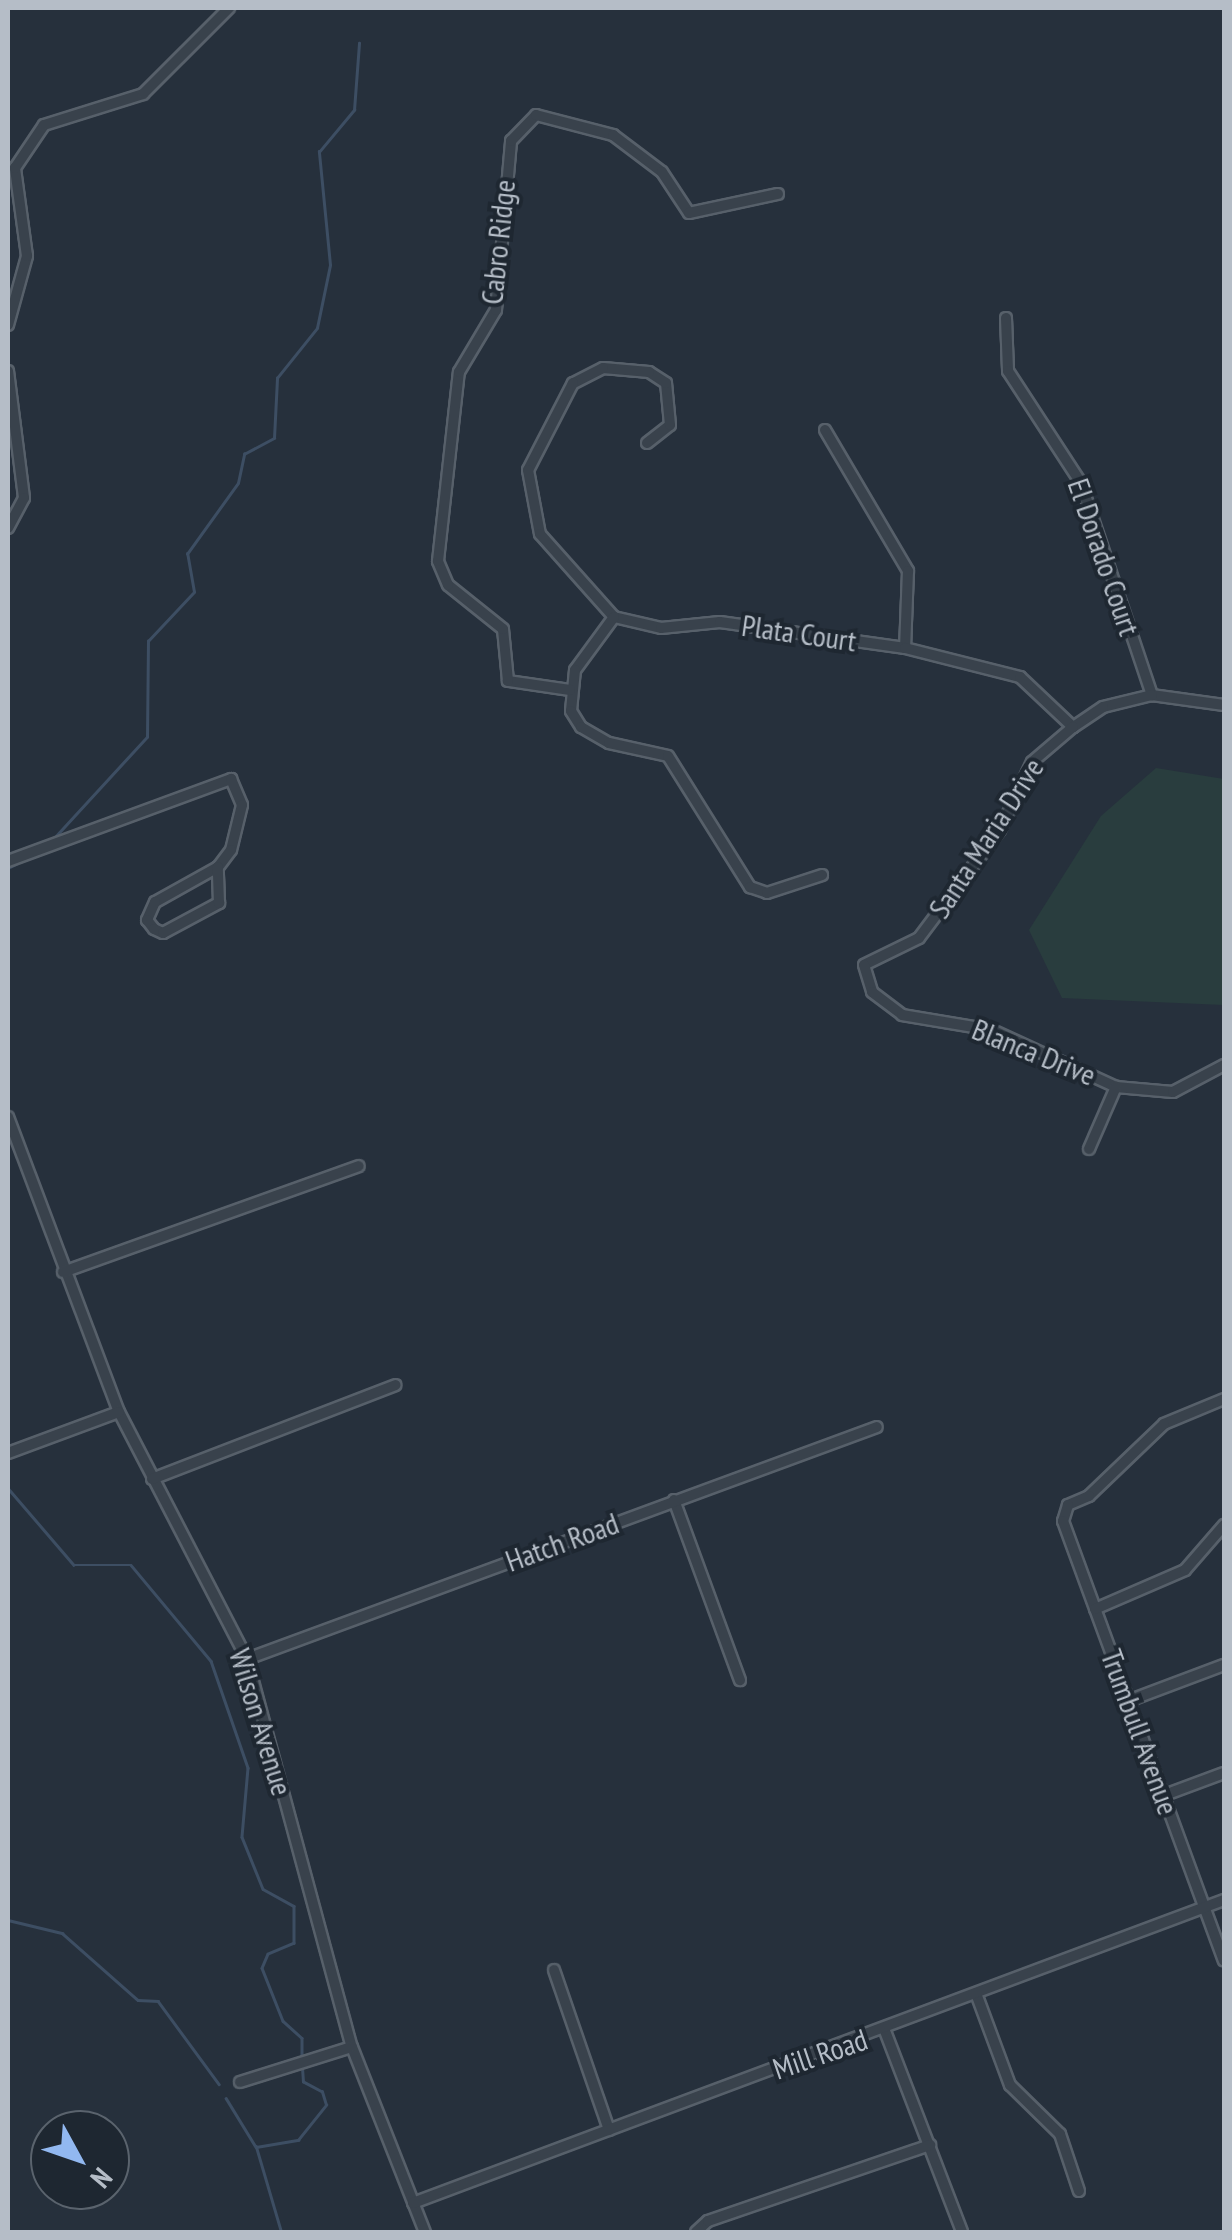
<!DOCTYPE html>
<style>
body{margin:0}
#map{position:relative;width:1232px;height:2240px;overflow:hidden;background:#26303c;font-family:"PT Sans Narrow",sans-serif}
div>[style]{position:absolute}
.green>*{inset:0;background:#293d3e}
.stream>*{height:2.5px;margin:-1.25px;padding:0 1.25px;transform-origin:1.25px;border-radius:1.25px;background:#3d4e63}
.roads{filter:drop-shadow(2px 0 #57606a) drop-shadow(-2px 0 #57606a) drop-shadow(0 2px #57606a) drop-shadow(0 -2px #57606a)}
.street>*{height:10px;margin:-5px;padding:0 5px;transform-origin:5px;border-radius:5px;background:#39424c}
span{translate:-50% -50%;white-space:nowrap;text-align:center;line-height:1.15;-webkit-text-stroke:8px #1e2731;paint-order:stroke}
.street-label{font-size:30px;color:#b5bdc7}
.frame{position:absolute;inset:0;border:10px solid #b5bdc7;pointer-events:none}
.north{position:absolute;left:30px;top:2110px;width:100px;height:100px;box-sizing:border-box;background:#1e2731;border:2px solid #5a636d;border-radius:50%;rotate:130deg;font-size:28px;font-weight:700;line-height:40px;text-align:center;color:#b5bdc7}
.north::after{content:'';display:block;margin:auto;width:35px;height:45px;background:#92b8f0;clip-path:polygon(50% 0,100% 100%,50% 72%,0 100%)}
</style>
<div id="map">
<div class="green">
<div style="clip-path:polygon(1156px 768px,1224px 779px,1224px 1005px,1062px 998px,1029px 930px,1101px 816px)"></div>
</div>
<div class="stream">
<div style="left:54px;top:838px;width:137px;rotate:-47.4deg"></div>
<div style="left:147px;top:737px;width:96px;rotate:-89.4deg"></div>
<div style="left:148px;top:641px;width:67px;rotate:-46.8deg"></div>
<div style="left:194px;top:592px;width:39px;rotate:-100deg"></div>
<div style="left:187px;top:554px;width:87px;rotate:-54.3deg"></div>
<div style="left:238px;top:483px;width:30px;rotate:-78deg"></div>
<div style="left:244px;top:454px;width:34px;rotate:-28deg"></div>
<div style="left:274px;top:438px;width:60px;rotate:-87.1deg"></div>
<div style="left:277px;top:378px;width:64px;rotate:-51.3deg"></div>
<div style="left:317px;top:328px;width:64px;rotate:-78.3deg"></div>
<div style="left:330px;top:265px;width:114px;rotate:-95.6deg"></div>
<div style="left:319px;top:152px;width:55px;rotate:-50.2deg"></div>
<div style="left:354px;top:110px;width:67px;rotate:-85.7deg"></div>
<div style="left:8px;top:868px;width:9px;rotate:-27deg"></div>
<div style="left:8px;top:1488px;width:101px;rotate:49.4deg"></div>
<div style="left:74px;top:1565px;width:57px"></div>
<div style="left:131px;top:1565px;width:125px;rotate:50.2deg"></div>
<div style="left:211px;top:1661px;width:113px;rotate:70.9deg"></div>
<div style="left:248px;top:1768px;width:69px;rotate:95deg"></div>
<div style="left:242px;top:1837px;width:56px;rotate:68deg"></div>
<div style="left:263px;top:1889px;width:35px;rotate:29deg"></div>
<div style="left:294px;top:1906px;width:37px;rotate:90deg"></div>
<div style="left:294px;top:1943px;width:28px;rotate:157deg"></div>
<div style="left:268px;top:1954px;width:15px;rotate:113deg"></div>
<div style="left:262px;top:1968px;width:57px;rotate:68.4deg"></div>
<div style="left:283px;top:2021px;width:25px;rotate:42deg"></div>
<div style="left:302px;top:2038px;width:22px;rotate:90deg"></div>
<div style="left:8px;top:1920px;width:56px;rotate:13.5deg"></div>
<div style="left:62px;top:1933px;width:101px;rotate:41.4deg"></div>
<div style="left:138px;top:2000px;width:20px;rotate:3deg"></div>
<div style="left:158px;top:2001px;width:103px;rotate:53.7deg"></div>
<div style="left:226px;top:2098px;width:57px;rotate:58.5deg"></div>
<div style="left:281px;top:2232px;width:89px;rotate:-106.4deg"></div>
<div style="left:256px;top:2147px;width:43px;rotate:-9.5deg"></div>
<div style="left:298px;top:2140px;width:45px;rotate:-51.3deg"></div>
<div style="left:326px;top:2105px;width:14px;rotate:-107deg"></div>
<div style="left:322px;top:2092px;width:21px;rotate:-152deg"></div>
<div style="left:303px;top:2082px;width:14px;rotate:-94deg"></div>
</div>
<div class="roads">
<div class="street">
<div style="left:1006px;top:318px;width:53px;rotate:87.8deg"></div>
<div style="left:1008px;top:371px;width:134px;rotate:56.9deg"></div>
<div style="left:1081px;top:483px;width:224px;rotate:71.5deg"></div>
<div style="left:8px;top:325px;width:72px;rotate:-74.6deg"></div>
<div style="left:27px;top:256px;width:89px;rotate:-97.8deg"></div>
<div style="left:15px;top:168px;width:52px;rotate:-56deg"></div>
<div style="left:44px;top:125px;width:104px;rotate:-17.4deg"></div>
<div style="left:143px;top:94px;width:122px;rotate:-45deg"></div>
<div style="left:8px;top:371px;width:128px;rotate:82.8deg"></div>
<div style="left:24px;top:498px;width:34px;rotate:118deg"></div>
<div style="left:825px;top:430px;width:164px;rotate:59.5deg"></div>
<div style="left:908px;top:571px;width:77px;rotate:92.2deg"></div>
<div style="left:647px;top:443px;width:29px;rotate:-38deg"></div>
<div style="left:670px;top:425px;width:42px;rotate:-95.4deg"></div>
<div style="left:666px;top:383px;width:20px;rotate:-147deg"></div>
<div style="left:649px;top:372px;width:46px;rotate:-175deg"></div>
<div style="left:603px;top:368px;width:34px;rotate:153deg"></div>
<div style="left:573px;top:383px;width:98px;rotate:117.3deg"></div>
<div style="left:528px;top:470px;width:65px;rotate:79.4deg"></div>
<div style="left:540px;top:534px;width:111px;rotate:48.3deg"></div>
<div style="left:614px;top:617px;width:48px;rotate:13.2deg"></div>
<div style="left:661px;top:628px;width:59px;rotate:-5.8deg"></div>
<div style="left:720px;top:622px;width:187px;rotate:8deg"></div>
<div style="left:905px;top:648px;width:119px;rotate:14.2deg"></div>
<div style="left:1020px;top:677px;width:73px;rotate:43.3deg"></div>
<div style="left:614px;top:617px;width:66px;rotate:126.3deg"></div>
<div style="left:575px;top:670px;width:41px;rotate:95.6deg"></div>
<div style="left:571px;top:711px;width:19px;rotate:58deg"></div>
<div style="left:581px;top:727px;width:32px;rotate:30deg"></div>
<div style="left:609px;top:743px;width:60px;rotate:12.4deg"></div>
<div style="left:668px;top:756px;width:155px;rotate:58deg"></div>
<div style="left:750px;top:887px;width:18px;rotate:19deg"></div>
<div style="left:767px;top:893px;width:58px;rotate:-18.1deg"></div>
<div style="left:570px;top:690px;width:63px;rotate:-171.7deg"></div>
<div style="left:508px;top:681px;width:52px;rotate:-95.5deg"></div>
<div style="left:503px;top:629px;width:70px;rotate:-141.3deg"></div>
<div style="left:448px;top:585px;width:26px;rotate:-113deg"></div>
<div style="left:438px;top:561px;width:190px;rotate:-83.7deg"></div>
<div style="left:459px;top:372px;width:72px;rotate:-59.2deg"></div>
<div style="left:496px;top:310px;width:170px;rotate:-84.9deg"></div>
<div style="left:511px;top:141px;width:36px;rotate:-46deg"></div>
<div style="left:536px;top:115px;width:80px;rotate:14.6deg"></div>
<div style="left:613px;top:135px;width:61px;rotate:37.1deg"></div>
<div style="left:662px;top:172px;width:49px;rotate:56.6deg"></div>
<div style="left:689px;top:213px;width:91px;rotate:-12.1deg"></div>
<div style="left:1224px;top:705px;width:73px;rotate:-172.1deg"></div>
<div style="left:1152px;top:695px;width:50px;rotate:166.2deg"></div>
<div style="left:1103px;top:707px;width:36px;rotate:146deg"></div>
<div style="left:1073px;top:727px;width:54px;rotate:139.5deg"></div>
<div style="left:1032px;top:762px;width:75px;rotate:115.2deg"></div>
<div style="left:1000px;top:830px;width:135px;rotate:126.9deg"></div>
<div style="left:919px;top:938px;width:61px;rotate:153.9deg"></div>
<div style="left:864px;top:965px;width:28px;rotate:73deg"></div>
<div style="left:872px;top:992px;width:38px;rotate:37deg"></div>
<div style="left:902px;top:1015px;width:91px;rotate:9.5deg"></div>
<div style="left:992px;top:1030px;width:136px;rotate:24.7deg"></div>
<div style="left:1116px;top:1087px;width:57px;rotate:5deg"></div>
<div style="left:1173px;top:1092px;width:58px;rotate:-27.9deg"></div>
<div style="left:8px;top:861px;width:238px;rotate:-20.2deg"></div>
<div style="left:231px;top:779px;width:28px;rotate:67deg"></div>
<div style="left:242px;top:805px;width:46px;rotate:103.7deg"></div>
<div style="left:231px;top:850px;width:21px;rotate:127deg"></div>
<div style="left:218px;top:867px;width:72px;rotate:150.9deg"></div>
<div style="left:155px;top:902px;width:20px;rotate:114deg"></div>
<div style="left:147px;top:920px;width:11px;rotate:52deg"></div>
<div style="left:154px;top:929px;width:10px;rotate:24deg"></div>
<div style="left:163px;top:933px;width:64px;rotate:-28.2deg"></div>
<div style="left:219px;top:903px;width:36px;rotate:-92deg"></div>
<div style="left:8px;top:1117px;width:315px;rotate:69.4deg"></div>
<div style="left:119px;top:1412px;width:278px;rotate:62.6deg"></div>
<div style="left:247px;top:1659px;width:402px;rotate:74.9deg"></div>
<div style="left:352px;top:2047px;width:199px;rotate:68.5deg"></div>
<div style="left:1089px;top:1149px;width:68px;rotate:-66.5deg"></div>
<div style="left:63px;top:1272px;width:314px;rotate:-19.7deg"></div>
<div style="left:1224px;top:1399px;width:65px;rotate:157.4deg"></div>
<div style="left:1164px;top:1424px;width:104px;rotate:136.2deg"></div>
<div style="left:1089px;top:1496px;width:23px;rotate:157deg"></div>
<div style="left:1068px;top:1505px;width:17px;rotate:107deg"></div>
<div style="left:1063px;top:1521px;width:468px;rotate:69.9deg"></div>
<div style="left:8px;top:1453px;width:118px;rotate:-20.3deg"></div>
<div style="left:152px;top:1479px;width:261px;rotate:-21.1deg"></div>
<div style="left:674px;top:1500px;width:192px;rotate:69.9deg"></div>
<div style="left:1095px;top:1609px;width:98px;rotate:-23.4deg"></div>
<div style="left:1185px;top:1570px;width:60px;rotate:-49.1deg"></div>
<div style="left:247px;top:1659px;width:671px;rotate:-20.22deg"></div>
<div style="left:1128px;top:1701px;width:103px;rotate:-20.6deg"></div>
<div style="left:1162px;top:1796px;width:66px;rotate:-20.4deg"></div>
<div style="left:554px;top:1970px;width:169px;rotate:71deg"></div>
<div style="left:977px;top:1996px;width:95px;rotate:69.7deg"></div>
<div style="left:1010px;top:2085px;width:70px;rotate:44.4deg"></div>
<div style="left:1060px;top:2134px;width:60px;rotate:71.6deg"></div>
<div style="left:885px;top:2031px;width:215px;rotate:69deg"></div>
<div style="left:240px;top:2082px;width:117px;rotate:-17.4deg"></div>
<div style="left:413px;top:2203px;width:866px;rotate:-20.49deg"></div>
<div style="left:696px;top:2232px;width:16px;rotate:-43deg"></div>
<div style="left:708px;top:2221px;width:235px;rotate:-18.9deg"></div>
</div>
</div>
<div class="street-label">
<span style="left:498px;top:242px;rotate:-84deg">Cabro Ridge</span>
<span style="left:1104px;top:557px;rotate:71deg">El Dorado Court</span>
<span style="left:799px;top:633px;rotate:8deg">Plata Court</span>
<span style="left:986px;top:838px;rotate:-57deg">Santa Maria Drive</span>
<span style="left:1034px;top:1052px;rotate:22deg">Blanca Drive</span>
<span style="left:562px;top:1542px;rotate:-20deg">Hatch Road</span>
<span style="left:261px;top:1722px;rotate:73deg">Wilson Avenue</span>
<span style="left:1140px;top:1732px;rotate:70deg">Trumbull Avenue</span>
<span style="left:820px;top:2054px;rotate:-19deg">Mill Road</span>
</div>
<div class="frame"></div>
<div class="north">N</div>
</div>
